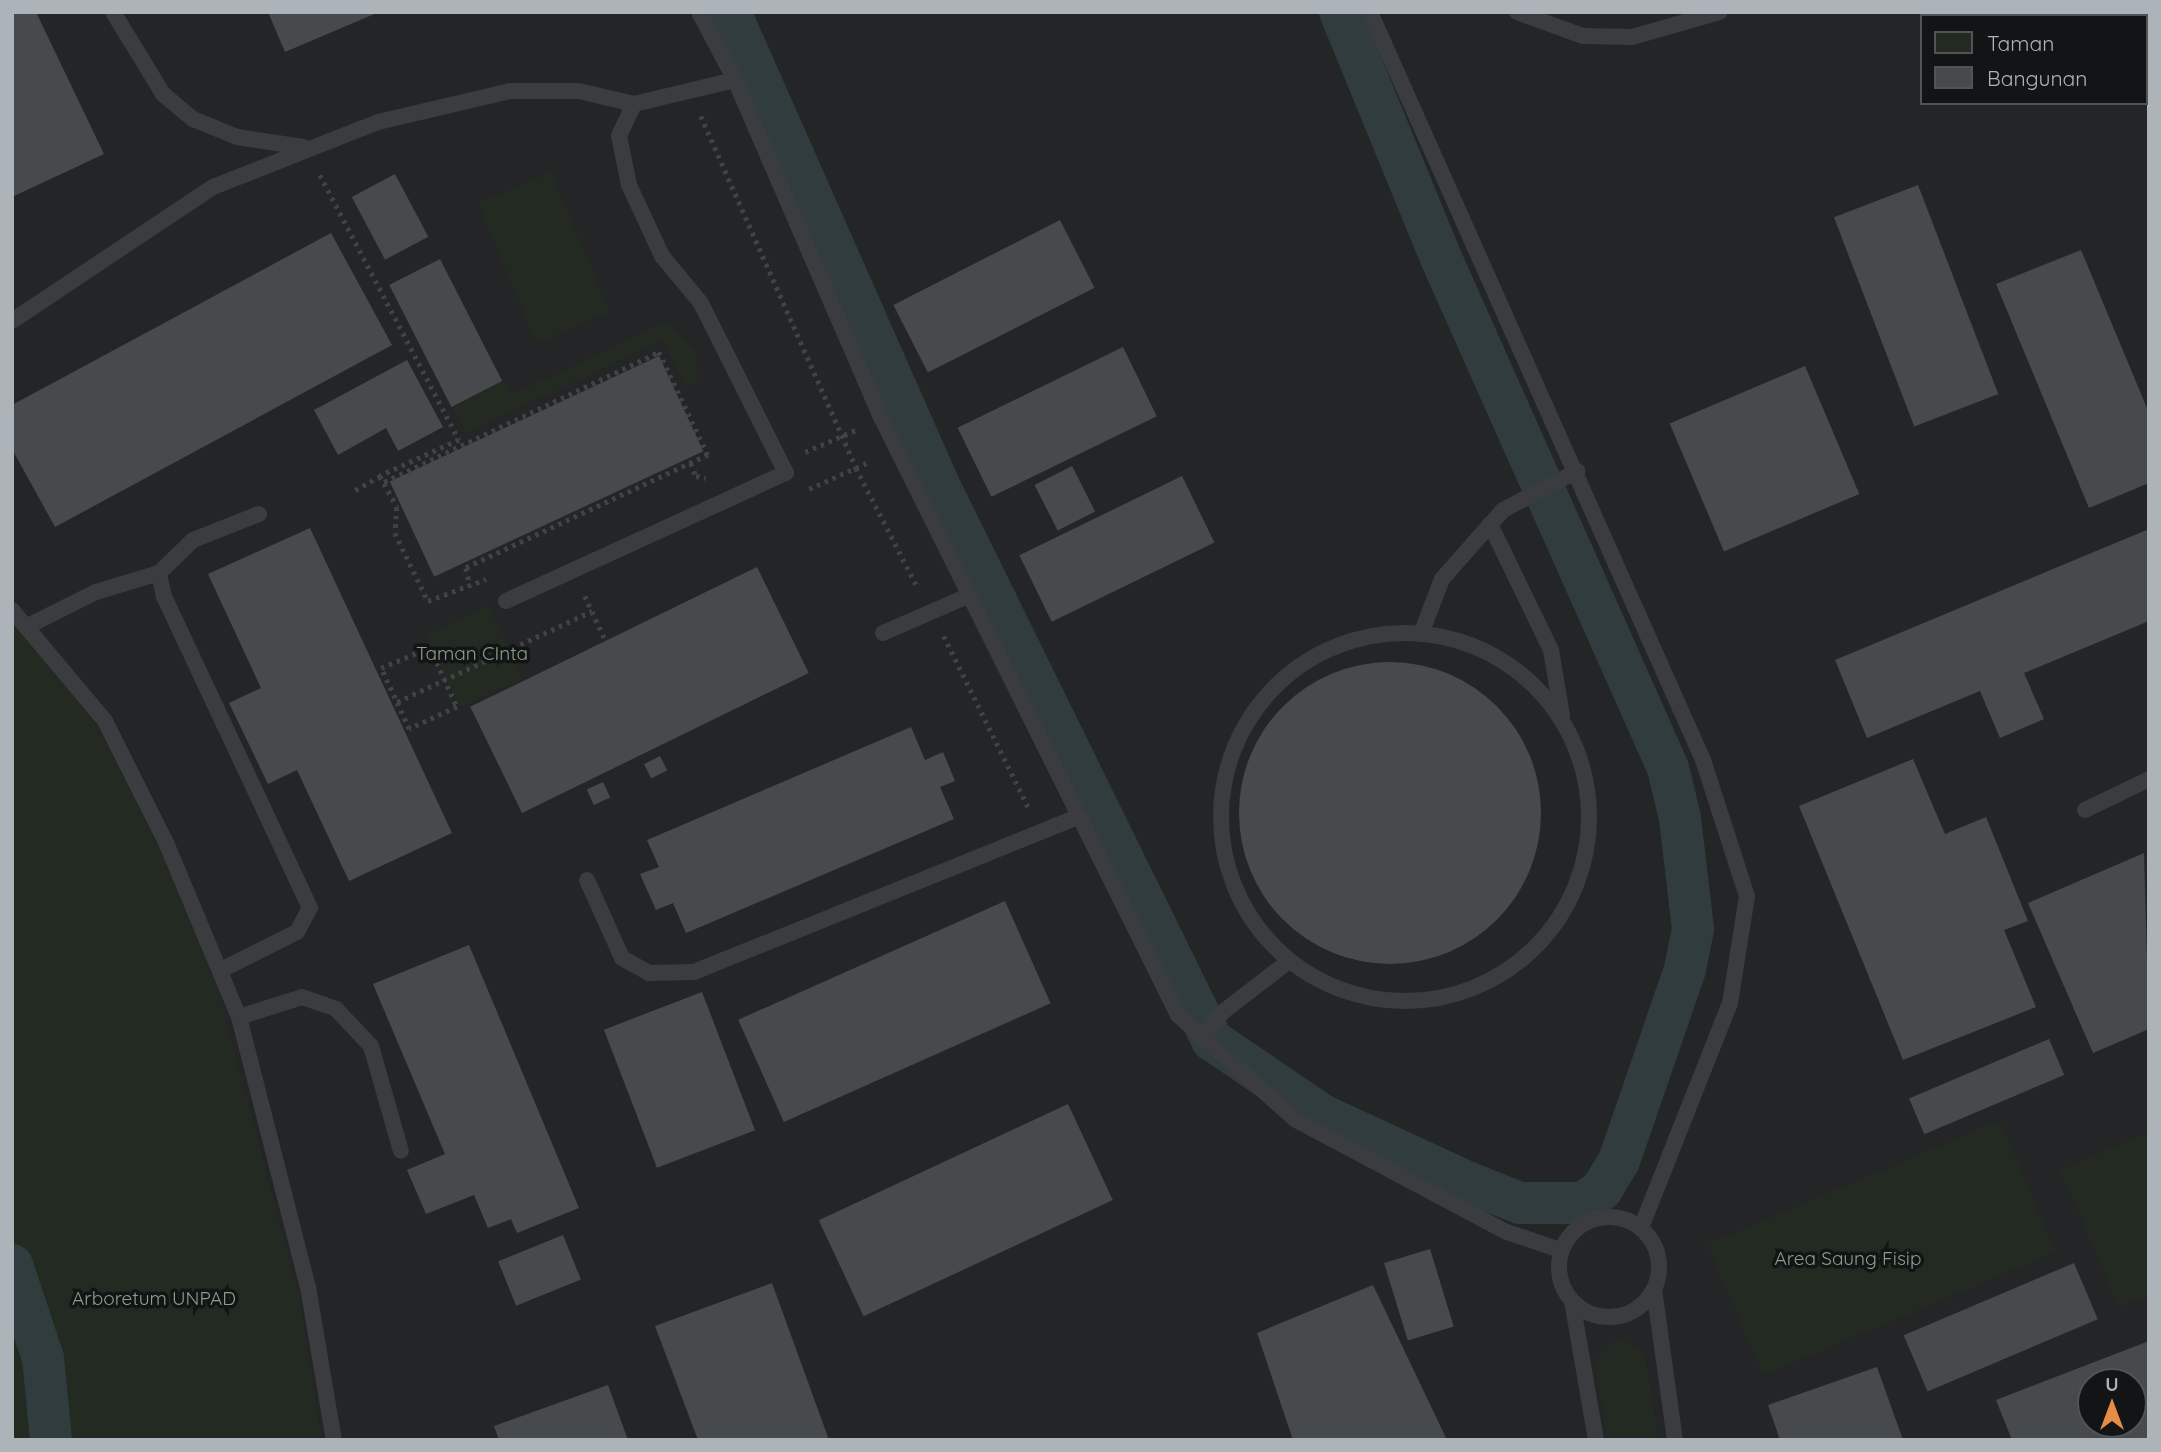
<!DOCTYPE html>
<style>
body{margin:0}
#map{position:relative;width:2161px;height:1452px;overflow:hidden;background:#18191a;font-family:Quicksand,sans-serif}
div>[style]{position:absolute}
.built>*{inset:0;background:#242527}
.green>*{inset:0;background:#232a22;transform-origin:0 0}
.canal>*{height:42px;margin:-21px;padding:0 21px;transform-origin:21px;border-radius:21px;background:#313c3f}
.building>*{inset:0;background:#474a4d;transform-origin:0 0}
.round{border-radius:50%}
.path>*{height:4.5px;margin-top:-2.25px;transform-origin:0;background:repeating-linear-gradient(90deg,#404346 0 3.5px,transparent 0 8.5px)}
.lane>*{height:16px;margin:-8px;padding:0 8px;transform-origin:8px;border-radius:8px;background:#3a3c3f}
.lane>.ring{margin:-8px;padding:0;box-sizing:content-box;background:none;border:16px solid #3a3c3f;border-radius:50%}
span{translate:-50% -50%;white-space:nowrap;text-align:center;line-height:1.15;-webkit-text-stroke:7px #131415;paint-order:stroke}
.park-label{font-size:19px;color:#89a284}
.frame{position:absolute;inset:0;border:14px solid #acb3b9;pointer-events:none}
.legend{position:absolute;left:1920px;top:14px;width:228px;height:91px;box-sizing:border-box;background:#131415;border:2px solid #505457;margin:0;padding:9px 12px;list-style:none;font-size:21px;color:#acb3b9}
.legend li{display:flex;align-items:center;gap:14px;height:35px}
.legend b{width:35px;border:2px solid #505457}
.north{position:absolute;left:2077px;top:1368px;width:70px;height:70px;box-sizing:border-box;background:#131415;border:2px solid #505457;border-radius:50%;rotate:0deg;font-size:19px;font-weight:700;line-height:28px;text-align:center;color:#acb3b9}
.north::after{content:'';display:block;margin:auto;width:24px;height:32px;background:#e58c46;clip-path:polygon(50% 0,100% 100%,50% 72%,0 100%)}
</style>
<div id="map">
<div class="built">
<div style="clip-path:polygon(evenodd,12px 12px,2149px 12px,2149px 1440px,12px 1440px,12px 12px,1921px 16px,2145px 16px,2145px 103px,1921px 103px,1921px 16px,12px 12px,2091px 1382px,2133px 1382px,2133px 1424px,2091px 1424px,2091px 1382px)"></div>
</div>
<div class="green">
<div style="left:551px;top:172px;width:152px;height:80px;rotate:67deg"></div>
<div style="clip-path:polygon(666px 322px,696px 352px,698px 381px,686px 387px,663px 340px,466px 433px,453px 407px,503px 381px,511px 395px)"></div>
<div style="left:488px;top:605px;width:80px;height:70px;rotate:64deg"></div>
<div style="clip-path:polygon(12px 620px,96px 724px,164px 858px,217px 986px,299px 1295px,322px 1440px,12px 1440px)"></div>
<div style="left:2000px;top:1120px;width:143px;height:318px;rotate:67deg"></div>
<div style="clip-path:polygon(2149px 1132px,2149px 1295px,2119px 1307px,2060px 1170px)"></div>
<div style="clip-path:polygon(1626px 1340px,1645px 1354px,1659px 1440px,1607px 1440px,1595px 1360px,1611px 1342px)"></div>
</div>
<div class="canal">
<div style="left:730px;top:12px;width:517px;rotate:66.16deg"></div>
<div style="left:939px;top:485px;width:619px;rotate:63.81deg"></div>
<div style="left:1212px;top:1040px;width:133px;rotate:34.3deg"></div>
<div style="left:1322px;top:1115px;width:160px;rotate:24.8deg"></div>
<div style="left:1467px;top:1182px;width:57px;rotate:21.6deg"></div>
<div style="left:1520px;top:1203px;width:63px"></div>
<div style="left:1583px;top:1203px;width:24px;rotate:-36deg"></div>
<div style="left:1602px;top:1189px;width:33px;rotate:-59deg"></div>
<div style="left:1619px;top:1161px;width:203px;rotate:-71deg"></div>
<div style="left:1685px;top:969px;width:41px;rotate:-78.7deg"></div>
<div style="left:1693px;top:929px;width:112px;rotate:-96.7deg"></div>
<div style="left:1680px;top:818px;width:51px;rotate:-103.5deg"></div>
<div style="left:1668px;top:768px;width:558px;rotate:-113.99deg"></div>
<div style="left:1441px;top:258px;width:266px;rotate:-112.3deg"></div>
<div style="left:12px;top:1265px;width:98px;rotate:71.6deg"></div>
<div style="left:43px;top:1358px;width:82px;rotate:84.4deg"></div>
</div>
<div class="building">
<div style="clip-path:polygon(12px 12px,36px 12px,104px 154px,12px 197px)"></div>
<div style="clip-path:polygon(268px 12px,379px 12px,285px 52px)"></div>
<div style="left:395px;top:174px;width:71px;height:49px;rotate:62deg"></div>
<div style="left:1918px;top:185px;width:224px;height:90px;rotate:69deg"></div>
<div style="left:1060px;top:220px;width:76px;height:187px;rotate:63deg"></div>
<div style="clip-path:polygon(331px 233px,392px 345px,55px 527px,12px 449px,12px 405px)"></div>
<div style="clip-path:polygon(2081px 250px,2149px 413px,2149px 483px,2089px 508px,1996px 284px)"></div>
<div style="left:440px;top:259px;width:137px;height:57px;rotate:63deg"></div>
<div style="left:1123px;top:347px;width:77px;height:184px;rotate:64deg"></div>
<div style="left:659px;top:356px;width:105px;height:297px;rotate:65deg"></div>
<div style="clip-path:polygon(407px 360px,443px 427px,398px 451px,386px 428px,338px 455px,314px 410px)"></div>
<div style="left:1805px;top:366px;width:139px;height:147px;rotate:67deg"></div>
<div style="left:1072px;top:466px;width:51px;height:42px;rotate:63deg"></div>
<div style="left:1182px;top:476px;width:74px;height:181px;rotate:64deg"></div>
<div style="clip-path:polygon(310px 528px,452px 833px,349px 881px,297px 770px,268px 784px,229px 703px,261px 688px,208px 574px)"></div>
<div style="clip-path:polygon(2149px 529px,2149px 621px,2024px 673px,2044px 719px,2000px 738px,1980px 691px,1867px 738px,1835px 660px)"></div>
<div style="left:757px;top:567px;width:118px;height:319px;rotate:64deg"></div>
<div class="round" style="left:1239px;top:662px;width:302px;height:302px"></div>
<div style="clip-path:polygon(911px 727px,925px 760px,943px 752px,955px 781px,940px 787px,954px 819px,686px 933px,673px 903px,656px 910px,640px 874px,659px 867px,647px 840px)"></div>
<div style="left:660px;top:756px;width:16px;height:18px;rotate:63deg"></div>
<div style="clip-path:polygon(1913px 759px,1945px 834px,1986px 817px,2028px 921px,2004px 930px,2036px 1007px,1903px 1060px,1799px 806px)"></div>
<div style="left:603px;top:782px;width:17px;height:18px;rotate:65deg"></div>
<div style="clip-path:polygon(2144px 853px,2149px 1029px,2093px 1053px,2028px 903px)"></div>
<div style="left:1005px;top:901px;width:112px;height:292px;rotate:66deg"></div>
<div style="clip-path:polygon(469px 945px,579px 1208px,517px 1233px,511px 1219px,488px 1228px,474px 1195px,426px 1214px,407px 1170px,445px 1154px,373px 984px)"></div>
<div style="left:702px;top:992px;width:148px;height:105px;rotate:69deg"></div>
<div style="left:2049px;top:1039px;width:39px;height:152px;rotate:67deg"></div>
<div style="left:1068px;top:1104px;width:106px;height:275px;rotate:65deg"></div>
<div style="left:563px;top:1235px;width:48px;height:70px;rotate:68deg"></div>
<div style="left:1430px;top:1249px;width:81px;height:48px;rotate:73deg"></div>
<div style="left:2074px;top:1263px;width:61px;height:185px;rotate:67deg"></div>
<div style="clip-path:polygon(772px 1283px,829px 1440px,698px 1440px,655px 1326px)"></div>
<div style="clip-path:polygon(1373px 1285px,1447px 1440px,1293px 1440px,1257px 1333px)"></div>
<div style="clip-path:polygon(evenodd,2149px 1341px,2149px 1440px,2012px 1440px,1996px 1400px,2149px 1341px,2091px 1382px,2133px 1382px,2133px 1424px,2091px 1424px,2091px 1382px)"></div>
<div style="clip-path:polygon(1877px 1367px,1903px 1440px,1780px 1440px,1768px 1405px)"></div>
<div style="clip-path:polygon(608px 1385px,628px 1440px,499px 1440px,494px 1426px)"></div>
</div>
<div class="path">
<div style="left:701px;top:116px;width:385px;rotate:66.2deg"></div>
<div style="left:856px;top:468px;width:135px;rotate:62.7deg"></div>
<div style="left:320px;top:175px;width:299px;rotate:62.3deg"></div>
<div style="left:459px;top:440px;width:87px;rotate:155.5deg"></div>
<div style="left:805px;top:452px;width:58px;rotate:-23.5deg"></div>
<div style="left:691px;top:463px;width:14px;rotate:69deg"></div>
<div style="left:696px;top:476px;width:10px;rotate:11deg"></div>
<div style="left:384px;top:482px;width:304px;rotate:-25.3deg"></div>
<div style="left:659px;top:352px;width:114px;rotate:64.6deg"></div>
<div style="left:708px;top:455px;width:267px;rotate:155deg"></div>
<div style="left:466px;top:568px;width:13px;rotate:77deg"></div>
<div style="left:809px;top:489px;width:68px;rotate:-24.3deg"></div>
<div style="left:355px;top:490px;width:29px;rotate:-29deg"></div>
<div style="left:380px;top:476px;width:35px;rotate:61deg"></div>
<div style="left:397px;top:507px;width:26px;rotate:94deg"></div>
<div style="left:395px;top:533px;width:76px;rotate:64.1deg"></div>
<div style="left:428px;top:601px;width:62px;rotate:-20.8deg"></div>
<div style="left:585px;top:596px;width:47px;rotate:65.1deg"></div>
<div style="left:944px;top:636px;width:191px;rotate:63.8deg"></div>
<div style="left:430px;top:647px;width:66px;rotate:65.8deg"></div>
<div style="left:457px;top:707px;width:53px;rotate:155.4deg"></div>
<div style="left:409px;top:729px;width:67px;rotate:-114.7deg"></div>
<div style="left:381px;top:668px;width:53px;rotate:-23.2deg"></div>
<div style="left:397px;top:702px;width:215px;rotate:-25deg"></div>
</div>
<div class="lane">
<div style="left:113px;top:12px;width:96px;rotate:58.6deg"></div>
<div style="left:163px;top:94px;width:39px;rotate:40deg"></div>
<div style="left:193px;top:119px;width:48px;rotate:22.2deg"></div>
<div style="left:237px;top:137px;width:67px;rotate:8.6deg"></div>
<div style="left:699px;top:12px;width:77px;rotate:62.1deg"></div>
<div style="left:735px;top:80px;width:369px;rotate:66.6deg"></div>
<div style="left:882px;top:419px;width:665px;rotate:63.59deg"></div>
<div style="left:1178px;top:1015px;width:158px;rotate:41.7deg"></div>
<div style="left:1296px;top:1120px;width:239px;rotate:28deg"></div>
<div style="left:1507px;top:1232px;width:56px;rotate:18.8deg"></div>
<div style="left:1370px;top:12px;width:819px;rotate:66deg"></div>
<div style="left:1703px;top:760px;width:143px;rotate:72.1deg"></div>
<div style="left:1747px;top:896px;width:108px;rotate:99deg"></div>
<div style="left:1730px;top:1003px;width:242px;rotate:111.6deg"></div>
<div style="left:1517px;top:12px;width:70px;rotate:20deg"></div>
<div style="left:1583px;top:36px;width:49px;rotate:1.2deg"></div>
<div style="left:1632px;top:37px;width:91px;rotate:-15.9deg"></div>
<div style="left:12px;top:321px;width:242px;rotate:-33.7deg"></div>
<div style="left:213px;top:187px;width:177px;rotate:-21.5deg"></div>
<div style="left:378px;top:122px;width:136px;rotate:-13.2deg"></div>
<div style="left:510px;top:91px;width:69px"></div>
<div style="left:579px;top:91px;width:57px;rotate:13.3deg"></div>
<div style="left:634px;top:104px;width:104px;rotate:-13.4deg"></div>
<div style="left:1490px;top:524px;width:140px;rotate:64.2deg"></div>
<div style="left:1551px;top:650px;width:67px;rotate:80.5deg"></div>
<div style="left:506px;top:601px;width:308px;rotate:-24.6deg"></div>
<div style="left:786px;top:473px;width:190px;rotate:-116.6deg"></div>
<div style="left:701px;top:303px;width:61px;rotate:-129.7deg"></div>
<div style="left:662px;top:256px;width:78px;rotate:-114.9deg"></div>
<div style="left:629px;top:185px;width:50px;rotate:-101.5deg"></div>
<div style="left:619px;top:136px;width:35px;rotate:-65deg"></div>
<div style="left:12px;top:610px;width:145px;rotate:50deg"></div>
<div style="left:105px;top:721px;width:139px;rotate:63.4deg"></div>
<div style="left:167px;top:845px;width:186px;rotate:67.3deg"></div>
<div style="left:239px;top:1017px;width:279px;rotate:75.7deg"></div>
<div style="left:308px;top:1287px;width:155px;rotate:80.4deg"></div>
<div style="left:28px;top:626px;width:76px;rotate:-26.6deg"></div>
<div style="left:96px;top:592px;width:66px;rotate:-16.8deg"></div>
<div style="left:883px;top:633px;width:95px;rotate:-23.6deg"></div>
<div class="ring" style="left:1221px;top:633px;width:352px;height:352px"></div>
<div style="left:1421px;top:634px;width:59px;rotate:-69.1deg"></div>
<div style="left:1442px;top:579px;width:92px;rotate:-48.5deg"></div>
<div style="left:1503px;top:510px;width:84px;rotate:-27.8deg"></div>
<div style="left:2085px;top:810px;width:71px;rotate:-25.8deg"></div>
<div style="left:587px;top:880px;width:85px;rotate:65.8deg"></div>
<div style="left:622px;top:958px;width:31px;rotate:29deg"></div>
<div style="left:649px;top:973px;width:45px;rotate:-1.3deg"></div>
<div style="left:694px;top:972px;width:417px;rotate:-22deg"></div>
<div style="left:221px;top:970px;width:85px;rotate:-26.6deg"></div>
<div style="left:297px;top:932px;width:27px;rotate:-62deg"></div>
<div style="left:310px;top:908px;width:344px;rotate:-115.1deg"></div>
<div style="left:164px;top:597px;width:25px;rotate:-102deg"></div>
<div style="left:159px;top:573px;width:47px;rotate:-44.1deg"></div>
<div style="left:193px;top:540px;width:71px;rotate:-21.5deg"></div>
<div style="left:239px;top:1017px;width:66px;rotate:-17.6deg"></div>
<div style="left:302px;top:997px;width:36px;rotate:19deg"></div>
<div style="left:336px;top:1009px;width:51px;rotate:46.6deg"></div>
<div style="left:371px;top:1046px;width:109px;rotate:74.1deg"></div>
<div style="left:1201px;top:1039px;width:36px;rotate:-51deg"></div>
<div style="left:1224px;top:1011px;width:82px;rotate:-37.6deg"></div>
<div class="ring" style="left:1559px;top:1217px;width:84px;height:84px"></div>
<div style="left:1654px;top:1289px;width:152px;rotate:82.1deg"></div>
<div style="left:1572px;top:1301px;width:141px;rotate:80.2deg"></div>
</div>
<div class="park-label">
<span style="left:472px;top:654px">Taman CInta</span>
<span style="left:1848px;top:1259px">Area Saung Fisip</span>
<span style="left:154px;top:1299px">Arboretum UNPAD</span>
</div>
<div class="frame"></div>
<ul class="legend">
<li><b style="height:19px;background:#232a22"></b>Taman</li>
<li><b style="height:19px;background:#474a4d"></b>Bangunan</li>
</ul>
<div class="north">U</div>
</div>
